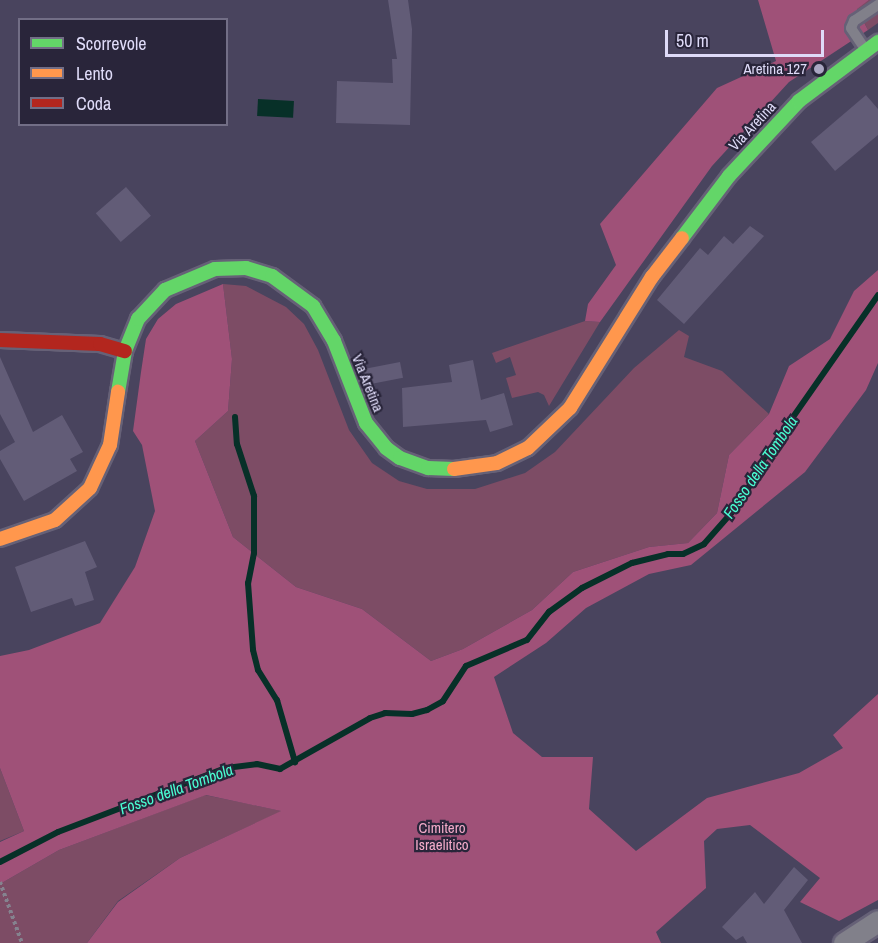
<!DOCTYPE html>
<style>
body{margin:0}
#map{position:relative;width:878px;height:943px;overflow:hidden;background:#49445e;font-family:"Archivo Narrow",sans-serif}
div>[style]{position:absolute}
.green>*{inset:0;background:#7d4c65}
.forest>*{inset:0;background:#9f5178}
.water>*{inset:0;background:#073028;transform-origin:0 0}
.stream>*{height:6px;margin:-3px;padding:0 3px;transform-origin:3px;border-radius:3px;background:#073028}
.building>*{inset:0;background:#625c77;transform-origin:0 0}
.path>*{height:4px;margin-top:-2px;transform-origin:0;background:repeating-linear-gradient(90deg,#85838f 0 3px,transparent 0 6px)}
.roads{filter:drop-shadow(2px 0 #666177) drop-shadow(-2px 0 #666177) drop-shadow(0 2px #666177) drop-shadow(0 -2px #666177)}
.lane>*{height:10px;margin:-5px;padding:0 5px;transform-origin:5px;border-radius:5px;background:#81808a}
.street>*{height:21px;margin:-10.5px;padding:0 10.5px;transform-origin:10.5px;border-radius:10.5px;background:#81808a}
.fast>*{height:14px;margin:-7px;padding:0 7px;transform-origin:7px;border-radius:7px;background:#63d668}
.slow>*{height:14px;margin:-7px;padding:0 7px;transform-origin:7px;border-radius:7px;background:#ff974d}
.jam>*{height:14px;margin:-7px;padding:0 7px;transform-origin:7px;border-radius:7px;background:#b3261e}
.dots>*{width:16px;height:16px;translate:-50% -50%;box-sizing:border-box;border:3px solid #29253a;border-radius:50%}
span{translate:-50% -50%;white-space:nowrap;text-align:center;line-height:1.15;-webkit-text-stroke:4.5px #29253a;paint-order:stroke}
.poi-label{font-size:15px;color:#dfdbf8}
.right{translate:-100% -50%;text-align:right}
.street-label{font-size:15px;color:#dfdbf8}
.park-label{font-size:15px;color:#f4abca}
.water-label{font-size:16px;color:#4afed3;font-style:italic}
.legend{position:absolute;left:18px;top:18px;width:210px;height:108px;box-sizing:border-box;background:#29253a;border:2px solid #726e86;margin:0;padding:8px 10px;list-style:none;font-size:18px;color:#dfdbf8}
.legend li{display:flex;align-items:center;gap:12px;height:30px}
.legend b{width:30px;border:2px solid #726e86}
.scale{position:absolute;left:665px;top:30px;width:159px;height:27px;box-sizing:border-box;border:3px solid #dfdbf8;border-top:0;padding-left:8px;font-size:18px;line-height:21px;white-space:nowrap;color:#dfdbf8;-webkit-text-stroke:4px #29253a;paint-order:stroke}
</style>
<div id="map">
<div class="green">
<div style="clip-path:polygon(869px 0,878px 0,878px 23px,868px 30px,857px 8px)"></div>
<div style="clip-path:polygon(223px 284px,246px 286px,286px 307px,304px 324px,318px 350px,349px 430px,372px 463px,399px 481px,427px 489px,475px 489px,525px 473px,555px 452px,634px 368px,679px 330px,689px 336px,684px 357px,722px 371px,769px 414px,729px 455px,717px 513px,688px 543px,649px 547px,573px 572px,532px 610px,463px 649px,431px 661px,362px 609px,296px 587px,233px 537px,195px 441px,228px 411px,232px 359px)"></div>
<div style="clip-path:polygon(585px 321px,600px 322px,549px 406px,544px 395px,538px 392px,512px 398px,506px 378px,516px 375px,510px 357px,496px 363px,492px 353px)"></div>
<div style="clip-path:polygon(0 768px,24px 831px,0 841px)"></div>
<div style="clip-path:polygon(205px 795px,282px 811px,180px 858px,118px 901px,87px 943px,0 943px,0 884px,59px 850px)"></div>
</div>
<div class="forest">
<div style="clip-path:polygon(758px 0,869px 0,857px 9px,868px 30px,789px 82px,712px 166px,600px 322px,585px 321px,588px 304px,616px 265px,600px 224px,717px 88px,776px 61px)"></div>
<div style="clip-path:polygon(878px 270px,878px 363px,866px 390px,805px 472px,691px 565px,649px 574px,586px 608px,546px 643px,494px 677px,513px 733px,542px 757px,593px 757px,589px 809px,636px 851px,707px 798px,799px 773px,843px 748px,833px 735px,878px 694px,878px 900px,839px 921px,800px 902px,820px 878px,750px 825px,717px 829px,704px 841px,706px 888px,656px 932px,661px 943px,87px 943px,118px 902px,180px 858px,281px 811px,206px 795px,59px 850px,0 884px,0 842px,24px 831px,0 768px,0 656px,29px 650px,100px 623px,135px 567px,155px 511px,142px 445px,133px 431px,141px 372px,146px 339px,158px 319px,176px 304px,223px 284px,232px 359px,228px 411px,195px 441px,233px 537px,296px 587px,362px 609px,431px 661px,463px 649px,532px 610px,573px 572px,649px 547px,688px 543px,717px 513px,729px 455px,769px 414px,789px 366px,830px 339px,854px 291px)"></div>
</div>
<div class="water">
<div style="left:258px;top:99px;width:36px;height:17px;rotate:3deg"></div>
</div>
<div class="stream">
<div style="left:235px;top:417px;width:27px;rotate:86deg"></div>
<div style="left:237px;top:444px;width:55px;rotate:71.9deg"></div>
<div style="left:254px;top:496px;width:57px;rotate:90deg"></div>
<div style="left:254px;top:553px;width:31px;rotate:101deg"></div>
<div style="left:248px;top:583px;width:67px;rotate:85.7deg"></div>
<div style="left:253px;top:650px;width:21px;rotate:76deg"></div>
<div style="left:258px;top:670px;width:36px;rotate:58deg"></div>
<div style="left:277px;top:700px;width:65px;rotate:73.8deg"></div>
<div style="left:0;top:862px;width:65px;rotate:-27.3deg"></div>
<div style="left:58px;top:832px;width:180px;rotate:-20.9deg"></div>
<div style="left:226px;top:768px;width:31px;rotate:-7deg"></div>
<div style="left:257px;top:764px;width:24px;rotate:12deg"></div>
<div style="left:280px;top:769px;width:103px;rotate:-29.5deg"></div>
<div style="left:370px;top:718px;width:16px;rotate:-18deg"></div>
<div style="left:385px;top:713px;width:27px;rotate:2deg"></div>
<div style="left:412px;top:714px;width:16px;rotate:-15deg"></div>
<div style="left:427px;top:710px;width:18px;rotate:-29deg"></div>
<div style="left:443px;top:701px;width:42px;rotate:-56.7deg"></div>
<div style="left:466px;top:666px;width:66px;rotate:-23.1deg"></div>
<div style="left:527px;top:640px;width:36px;rotate:-52deg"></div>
<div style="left:549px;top:612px;width:41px;rotate:-36deg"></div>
<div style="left:582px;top:588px;width:56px;rotate:-26.6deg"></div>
<div style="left:632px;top:563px;width:37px;rotate:-14deg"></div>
<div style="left:668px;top:554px;width:15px"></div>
<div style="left:683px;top:554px;width:23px;rotate:-25deg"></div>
<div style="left:704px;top:544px;width:56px;rotate:-48.6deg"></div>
<div style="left:741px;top:502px;width:47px;rotate:-62.4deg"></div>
<div style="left:763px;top:460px;width:201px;rotate:-55.1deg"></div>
</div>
<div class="building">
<div style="clip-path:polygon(388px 0,408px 0,412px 29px,410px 125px,336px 123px,337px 81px,393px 83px,392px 59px,397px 59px)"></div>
<div style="clip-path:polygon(866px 95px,878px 109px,878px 135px,835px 171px,811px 142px)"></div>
<div style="left:126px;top:187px;width:38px;height:40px;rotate:49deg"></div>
<div style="clip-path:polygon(750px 226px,764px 236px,684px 324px,657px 300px,700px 248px,708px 255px,724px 236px,733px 244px)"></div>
<div style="clip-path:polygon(0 357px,33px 432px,62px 415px,83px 452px,70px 459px,77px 471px,24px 501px,0 459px,0 451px,15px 442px,0 414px)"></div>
<div style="clip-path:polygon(473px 360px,481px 400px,504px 393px,513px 425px,490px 432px,486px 420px,403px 427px,402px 388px,452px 382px,449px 365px)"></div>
<div style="left:400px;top:362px;width:16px;height:38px;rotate:79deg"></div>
<div style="clip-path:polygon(85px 541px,97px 567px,85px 572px,94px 600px,75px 606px,72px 598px,31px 612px,15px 567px)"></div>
<div style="clip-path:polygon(794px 867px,808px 880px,784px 910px,802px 943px,747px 943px,743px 936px,736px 940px,722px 927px,755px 892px,764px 904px)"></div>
</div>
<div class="path">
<div style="left:0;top:882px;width:65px;rotate:70.2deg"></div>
</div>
<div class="roads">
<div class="lane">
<div style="left:865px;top:49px;width:25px;rotate:-124deg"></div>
<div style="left:851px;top:28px;width:8px;rotate:-67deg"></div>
<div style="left:854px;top:21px;width:29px;rotate:-34deg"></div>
</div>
<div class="street">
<div style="left:844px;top:943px;width:40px;rotate:-32.9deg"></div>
</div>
<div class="fast">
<div style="left:682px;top:238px;width:78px;rotate:-52.8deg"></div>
<div style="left:729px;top:176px;width:103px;rotate:-47deg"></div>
<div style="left:799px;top:101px;width:99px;rotate:-36.8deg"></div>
<div style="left:118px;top:392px;width:42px;rotate:-80.3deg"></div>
<div style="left:125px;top:351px;width:35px;rotate:-68deg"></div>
<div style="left:138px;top:319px;width:40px;rotate:-47deg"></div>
<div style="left:165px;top:290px;width:54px;rotate:-22.8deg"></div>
<div style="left:215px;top:269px;width:31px;rotate:-2deg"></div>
<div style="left:246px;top:268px;width:27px;rotate:17deg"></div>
<div style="left:272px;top:276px;width:51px;rotate:36.2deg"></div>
<div style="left:313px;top:306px;width:41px;rotate:59deg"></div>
<div style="left:334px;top:341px;width:88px;rotate:68.7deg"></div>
<div style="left:366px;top:423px;width:32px;rotate:51deg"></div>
<div style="left:386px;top:448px;width:17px;rotate:36deg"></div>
<div style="left:400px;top:458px;width:30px;rotate:20deg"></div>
<div style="left:428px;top:468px;width:26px;rotate:2deg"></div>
</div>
<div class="slow">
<div style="left:454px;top:469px;width:43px;rotate:-7.9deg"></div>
<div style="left:497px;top:463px;width:34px;rotate:-26deg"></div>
<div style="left:528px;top:448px;width:58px;rotate:-43.6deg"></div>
<div style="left:570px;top:408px;width:155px;rotate:-58deg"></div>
<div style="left:652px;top:277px;width:49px;rotate:-52.4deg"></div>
<div style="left:0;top:539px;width:58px;rotate:-19.1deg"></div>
<div style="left:55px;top:520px;width:47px;rotate:-42.4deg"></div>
<div style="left:90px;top:488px;width:47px;rotate:-65.1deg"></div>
<div style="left:110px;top:445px;width:54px;rotate:-81.4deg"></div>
</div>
<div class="jam">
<div style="left:0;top:340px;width:100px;rotate:2.3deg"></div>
<div style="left:100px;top:344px;width:26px;rotate:16deg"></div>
</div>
</div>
<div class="dots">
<div style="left:819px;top:69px;background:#aaa6c2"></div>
</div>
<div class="poi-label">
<span class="right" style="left:807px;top:69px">Aretina 127</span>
</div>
<div class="street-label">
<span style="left:752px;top:126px;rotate:-47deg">Via Aretina</span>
<span style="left:368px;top:383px;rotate:68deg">Via Aretina</span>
</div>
<div class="park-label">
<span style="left:442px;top:836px">Cimitero<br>Israelitico</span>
</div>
<div class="water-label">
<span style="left:760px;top:467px;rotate:-56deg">Fosso della Tombola</span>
<span style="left:176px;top:789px;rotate:-20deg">Fosso della Tombola</span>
</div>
<ul class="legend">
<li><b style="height:8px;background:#63d668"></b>Scorrevole</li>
<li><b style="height:8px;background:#ff974d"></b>Lento</li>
<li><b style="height:8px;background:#b3261e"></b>Coda</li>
</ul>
<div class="scale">50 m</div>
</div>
